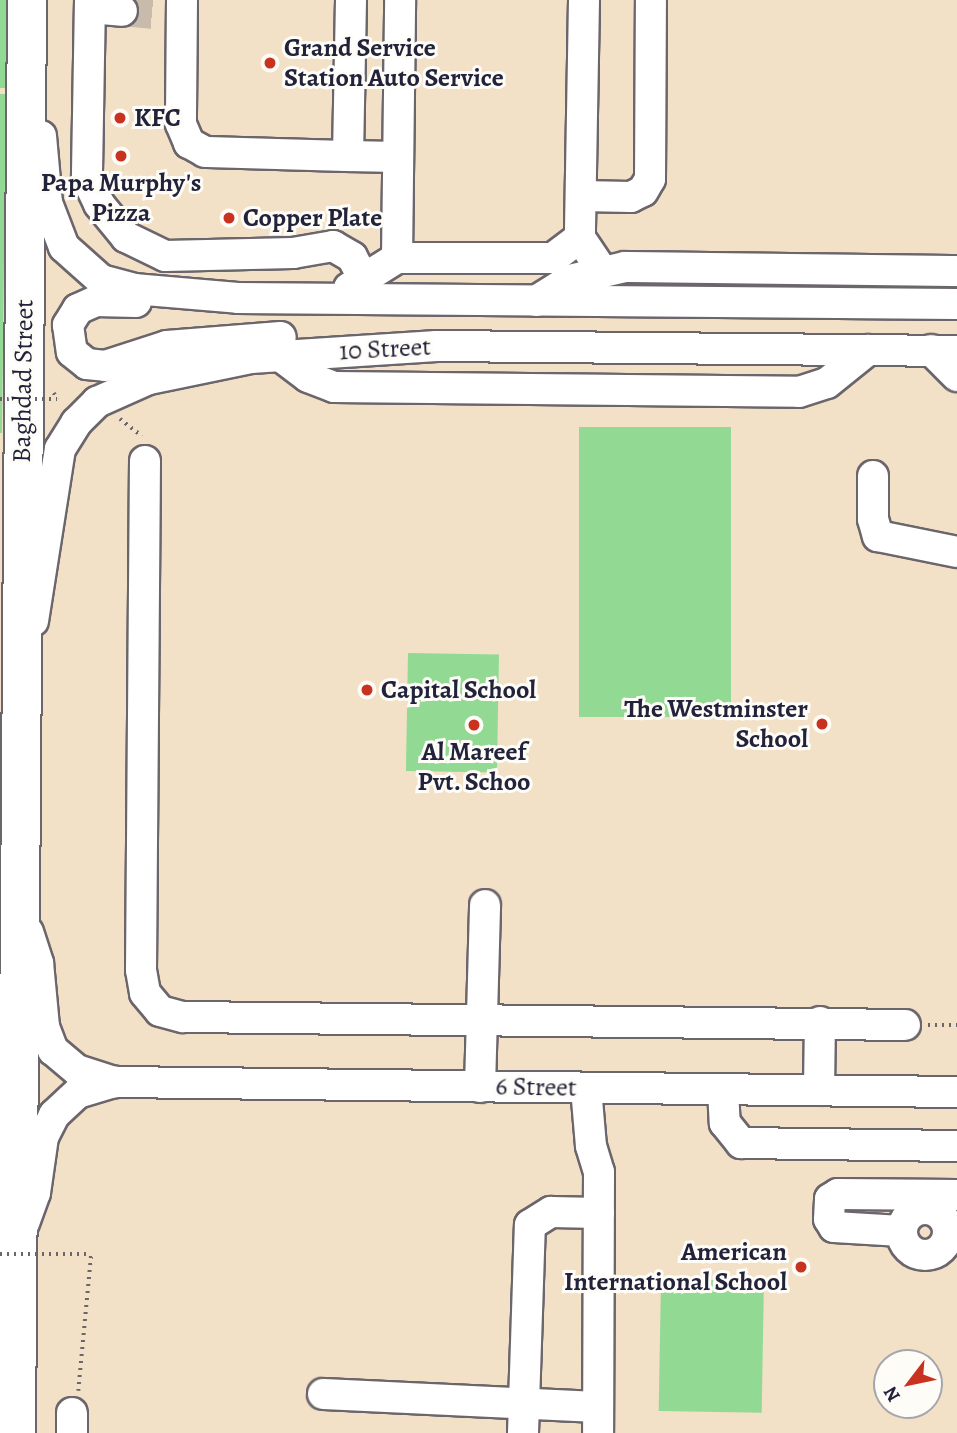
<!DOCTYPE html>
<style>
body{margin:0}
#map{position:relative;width:957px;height:1433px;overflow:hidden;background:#f3e1c7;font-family:Alegreya,serif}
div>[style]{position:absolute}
.green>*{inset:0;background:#92da94;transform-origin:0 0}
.minor-tunnel>*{height:30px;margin-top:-15px;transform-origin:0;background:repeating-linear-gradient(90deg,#c9bbab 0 30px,transparent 0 45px)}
.path>*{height:3.5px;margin-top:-1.75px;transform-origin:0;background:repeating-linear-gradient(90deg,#6b656c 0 2px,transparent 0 7px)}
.roads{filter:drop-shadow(2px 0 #6b656c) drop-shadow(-2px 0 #6b656c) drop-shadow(0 2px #6b656c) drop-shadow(0 -2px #6b656c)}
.minor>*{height:30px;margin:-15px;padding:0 15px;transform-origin:15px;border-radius:15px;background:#fff}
.minor>.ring{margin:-15px;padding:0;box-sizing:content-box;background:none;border:30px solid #fff;border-radius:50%}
.major>*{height:38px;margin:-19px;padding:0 19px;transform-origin:19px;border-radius:19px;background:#fff}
.path-bridge>*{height:3.5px;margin-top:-1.75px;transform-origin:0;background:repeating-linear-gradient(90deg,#6b656c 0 2px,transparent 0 7px)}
.dots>*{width:19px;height:19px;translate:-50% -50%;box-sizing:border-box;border:4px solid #fdfcf7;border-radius:50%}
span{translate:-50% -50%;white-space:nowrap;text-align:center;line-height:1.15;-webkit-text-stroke:6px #fdfcf7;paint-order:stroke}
.poi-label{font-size:26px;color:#22223b;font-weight:700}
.left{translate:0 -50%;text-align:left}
.right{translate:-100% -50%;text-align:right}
.street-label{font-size:26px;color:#22223b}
.north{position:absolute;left:873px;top:1349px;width:70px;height:70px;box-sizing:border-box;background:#fdfcf7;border:2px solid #a5a5ac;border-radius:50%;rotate:238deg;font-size:19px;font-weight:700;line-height:28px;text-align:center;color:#22223b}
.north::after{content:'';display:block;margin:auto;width:24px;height:32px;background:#c8321e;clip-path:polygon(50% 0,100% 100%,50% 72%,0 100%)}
</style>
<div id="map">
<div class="green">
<div style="clip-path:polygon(0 0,7px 0,6px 88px,0 88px)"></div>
<div style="clip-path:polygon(0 94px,6px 94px,2px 433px,0 433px)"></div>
<div style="left:579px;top:427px;width:152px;height:290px"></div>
<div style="left:408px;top:653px;width:91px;height:118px;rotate:1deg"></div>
<div style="left:661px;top:1279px;width:103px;height:132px;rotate:1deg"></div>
</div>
<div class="minor-tunnel">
<div style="left:122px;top:11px;width:44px;rotate:5.2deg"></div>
</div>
<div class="path">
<div style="left:54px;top:393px;width:7px;rotate:63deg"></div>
<div style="left:120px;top:419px;width:28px;rotate:38deg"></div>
<div style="left:928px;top:1025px;width:29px"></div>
<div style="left:78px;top:1391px;width:138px;rotate:-84.6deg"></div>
</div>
<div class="roads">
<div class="minor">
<div style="left:90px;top:0;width:179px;rotate:91deg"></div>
<div style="left:87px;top:179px;width:28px;rotate:64deg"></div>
<div style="left:99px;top:204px;width:43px;rotate:50.7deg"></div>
<div style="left:126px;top:237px;width:43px;rotate:26deg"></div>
<div style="left:165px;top:256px;width:128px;rotate:-1.3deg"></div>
<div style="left:293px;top:253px;width:41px;rotate:-9.9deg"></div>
<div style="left:333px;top:246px;width:22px;rotate:30deg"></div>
<div style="left:352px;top:257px;width:24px;rotate:62deg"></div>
<div style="left:182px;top:0;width:124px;rotate:90.5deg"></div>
<div style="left:181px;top:124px;width:21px;rotate:67deg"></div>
<div style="left:189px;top:143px;width:18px;rotate:29deg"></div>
<div style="left:205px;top:152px;width:143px;rotate:1.6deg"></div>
<div style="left:348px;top:156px;width:156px;rotate:-88.9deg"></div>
<div style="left:584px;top:0;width:238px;rotate:91deg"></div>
<div style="left:580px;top:238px;width:37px;rotate:56deg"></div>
<div style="left:90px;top:8px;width:32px;rotate:5deg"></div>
<div style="left:41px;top:136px;width:67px;rotate:84.9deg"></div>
<div style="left:47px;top:203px;width:47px;rotate:68.9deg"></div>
<div style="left:64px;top:247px;width:50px;rotate:41.7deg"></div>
<div style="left:101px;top:280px;width:34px;rotate:15deg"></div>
<div style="left:134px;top:289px;width:104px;rotate:4.9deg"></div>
<div style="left:238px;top:298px;width:719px;rotate:0.48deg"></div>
<div style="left:348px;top:156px;width:49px;rotate:1.2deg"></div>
<div style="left:581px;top:196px;width:50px;rotate:1.1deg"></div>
<div style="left:631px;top:197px;width:13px;rotate:-27deg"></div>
<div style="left:643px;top:191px;width:14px;rotate:-60deg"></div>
<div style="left:650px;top:179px;width:179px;rotate:-89.7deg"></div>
<div style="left:397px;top:258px;width:258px;rotate:-89.3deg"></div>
<div style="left:349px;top:288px;width:57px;rotate:-32deg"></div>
<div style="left:397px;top:258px;width:156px"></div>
<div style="left:553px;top:258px;width:34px;rotate:-37deg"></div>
<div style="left:536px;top:301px;width:39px;rotate:-32deg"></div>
<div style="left:569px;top:280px;width:57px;rotate:-13.1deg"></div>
<div style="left:625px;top:267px;width:332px;rotate:0.7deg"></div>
<div style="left:136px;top:302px;width:40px;rotate:-178.6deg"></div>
<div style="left:96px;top:301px;width:20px;rotate:156deg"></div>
<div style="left:78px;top:309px;width:19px;rotate:122deg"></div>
<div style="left:68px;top:325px;width:27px;rotate:82deg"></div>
<div style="left:72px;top:352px;width:19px;rotate:39deg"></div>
<div style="left:87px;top:364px;width:18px;rotate:6deg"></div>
<div style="left:105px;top:366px;width:65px;rotate:-17.9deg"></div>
<div style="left:167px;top:346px;width:114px;rotate:-4.5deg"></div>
<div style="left:931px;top:350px;width:37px;rotate:45deg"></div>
<div style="left:279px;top:355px;width:36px;rotate:37deg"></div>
<div style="left:308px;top:377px;width:28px;rotate:21deg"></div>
<div style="left:334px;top:387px;width:465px;rotate:0.6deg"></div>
<div style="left:799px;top:392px;width:29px;rotate:-18deg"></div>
<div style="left:827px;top:383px;width:53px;rotate:-38.8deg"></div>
<div style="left:145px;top:461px;width:509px;rotate:90.45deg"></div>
<div style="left:141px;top:970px;width:23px;rotate:80deg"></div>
<div style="left:145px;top:993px;width:23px;rotate:50deg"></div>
<div style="left:160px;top:1011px;width:24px;rotate:15deg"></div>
<div style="left:183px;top:1017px;width:722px;rotate:0.63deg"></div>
<div style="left:873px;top:476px;width:43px;rotate:90deg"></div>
<div style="left:873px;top:519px;width:18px;rotate:74deg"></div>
<div style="left:878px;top:536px;width:81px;rotate:11.4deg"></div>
<div style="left:33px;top:621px;width:174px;rotate:-81.1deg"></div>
<div style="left:60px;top:449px;width:31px;rotate:-58deg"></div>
<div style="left:76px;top:423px;width:30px;rotate:-45deg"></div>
<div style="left:97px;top:402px;width:57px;rotate:-23.9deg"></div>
<div style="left:149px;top:379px;width:104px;rotate:-11.6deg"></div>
<div style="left:251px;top:358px;width:186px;rotate:-3.7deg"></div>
<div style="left:437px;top:346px;width:520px;rotate:0.55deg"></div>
<div style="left:28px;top:932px;width:33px;rotate:72deg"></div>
<div style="left:38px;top:963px;width:64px;rotate:84.6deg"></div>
<div style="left:44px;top:1027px;width:25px;rotate:69deg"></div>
<div style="left:53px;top:1050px;width:31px;rotate:40deg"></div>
<div style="left:77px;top:1070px;width:40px;rotate:18deg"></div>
<div style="left:115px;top:1082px;width:842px;rotate:0.68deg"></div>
<div style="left:480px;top:1087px;width:182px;rotate:-88.4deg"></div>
<div style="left:586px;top:1088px;width:58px;rotate:85.1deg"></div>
<div style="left:591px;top:1146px;width:27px;rotate:73deg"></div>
<div style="left:599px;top:1172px;width:261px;rotate:90.2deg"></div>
<div style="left:723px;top:1090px;width:33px;rotate:87deg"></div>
<div style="left:725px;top:1123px;width:26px;rotate:51deg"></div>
<div style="left:741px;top:1143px;width:216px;rotate:0.8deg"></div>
<div style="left:819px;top:1090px;width:68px;rotate:-89.2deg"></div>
<div class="ring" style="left:902px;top:1209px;width:16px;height:16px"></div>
<div style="left:24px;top:1223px;width:32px;rotate:-70deg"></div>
<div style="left:35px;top:1193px;width:57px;rotate:-81.9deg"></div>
<div style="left:43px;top:1137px;width:25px;rotate:-63deg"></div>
<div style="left:54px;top:1115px;width:33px;rotate:-43deg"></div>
<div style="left:78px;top:1093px;width:39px;rotate:-17deg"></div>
<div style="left:901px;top:1231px;width:67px;rotate:-176.6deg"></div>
<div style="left:834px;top:1227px;width:9px;rotate:-122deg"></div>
<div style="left:829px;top:1219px;width:20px;rotate:-87deg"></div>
<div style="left:830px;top:1199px;width:9px;rotate:-32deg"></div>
<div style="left:838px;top:1194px;width:119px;rotate:0.5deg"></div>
<div style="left:323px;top:1394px;width:275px;rotate:2.7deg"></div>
<div style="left:72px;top:1433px;width:20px;rotate:-90deg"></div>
<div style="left:523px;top:1433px;width:208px;rotate:-88.1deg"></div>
<div style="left:530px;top:1225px;width:25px;rotate:-32deg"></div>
<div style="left:551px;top:1212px;width:48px;rotate:1.2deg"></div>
</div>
<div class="major">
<div style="left:16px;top:1433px;width:1433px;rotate:-89.56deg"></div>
</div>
</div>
<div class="path-bridge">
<div style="left:0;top:399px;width:57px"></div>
<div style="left:0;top:1254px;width:91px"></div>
</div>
<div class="dots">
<div style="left:270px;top:63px;background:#c8321e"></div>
<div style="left:120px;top:118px;background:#c8321e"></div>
<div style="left:121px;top:156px;background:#c8321e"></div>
<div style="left:229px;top:218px;background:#c8321e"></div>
<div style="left:367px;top:690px;background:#c8321e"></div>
<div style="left:822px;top:724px;background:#c8321e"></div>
<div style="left:474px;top:725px;background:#c8321e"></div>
<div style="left:801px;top:1267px;background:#c8321e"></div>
</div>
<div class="poi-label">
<span class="left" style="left:284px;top:63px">Grand Service<br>Station Auto Service</span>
<span class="left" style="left:134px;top:118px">KFC</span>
<span style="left:121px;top:198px">Papa Murphy's<br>Pizza</span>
<span class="left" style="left:243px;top:218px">Copper Plate</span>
<span class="left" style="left:381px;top:690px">Capital School</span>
<span class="right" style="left:808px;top:724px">The Westminster<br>School</span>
<span style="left:474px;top:767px">Al Mareef<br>Pvt. Schoo</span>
<span class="right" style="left:787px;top:1267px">American<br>International School</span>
</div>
<div class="street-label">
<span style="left:385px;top:349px;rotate:-3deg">10 Street</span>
<span style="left:23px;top:381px;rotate:-89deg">Baghdad Street</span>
<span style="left:536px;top:1087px;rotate:1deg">6 Street</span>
</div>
<div class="north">N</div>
</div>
